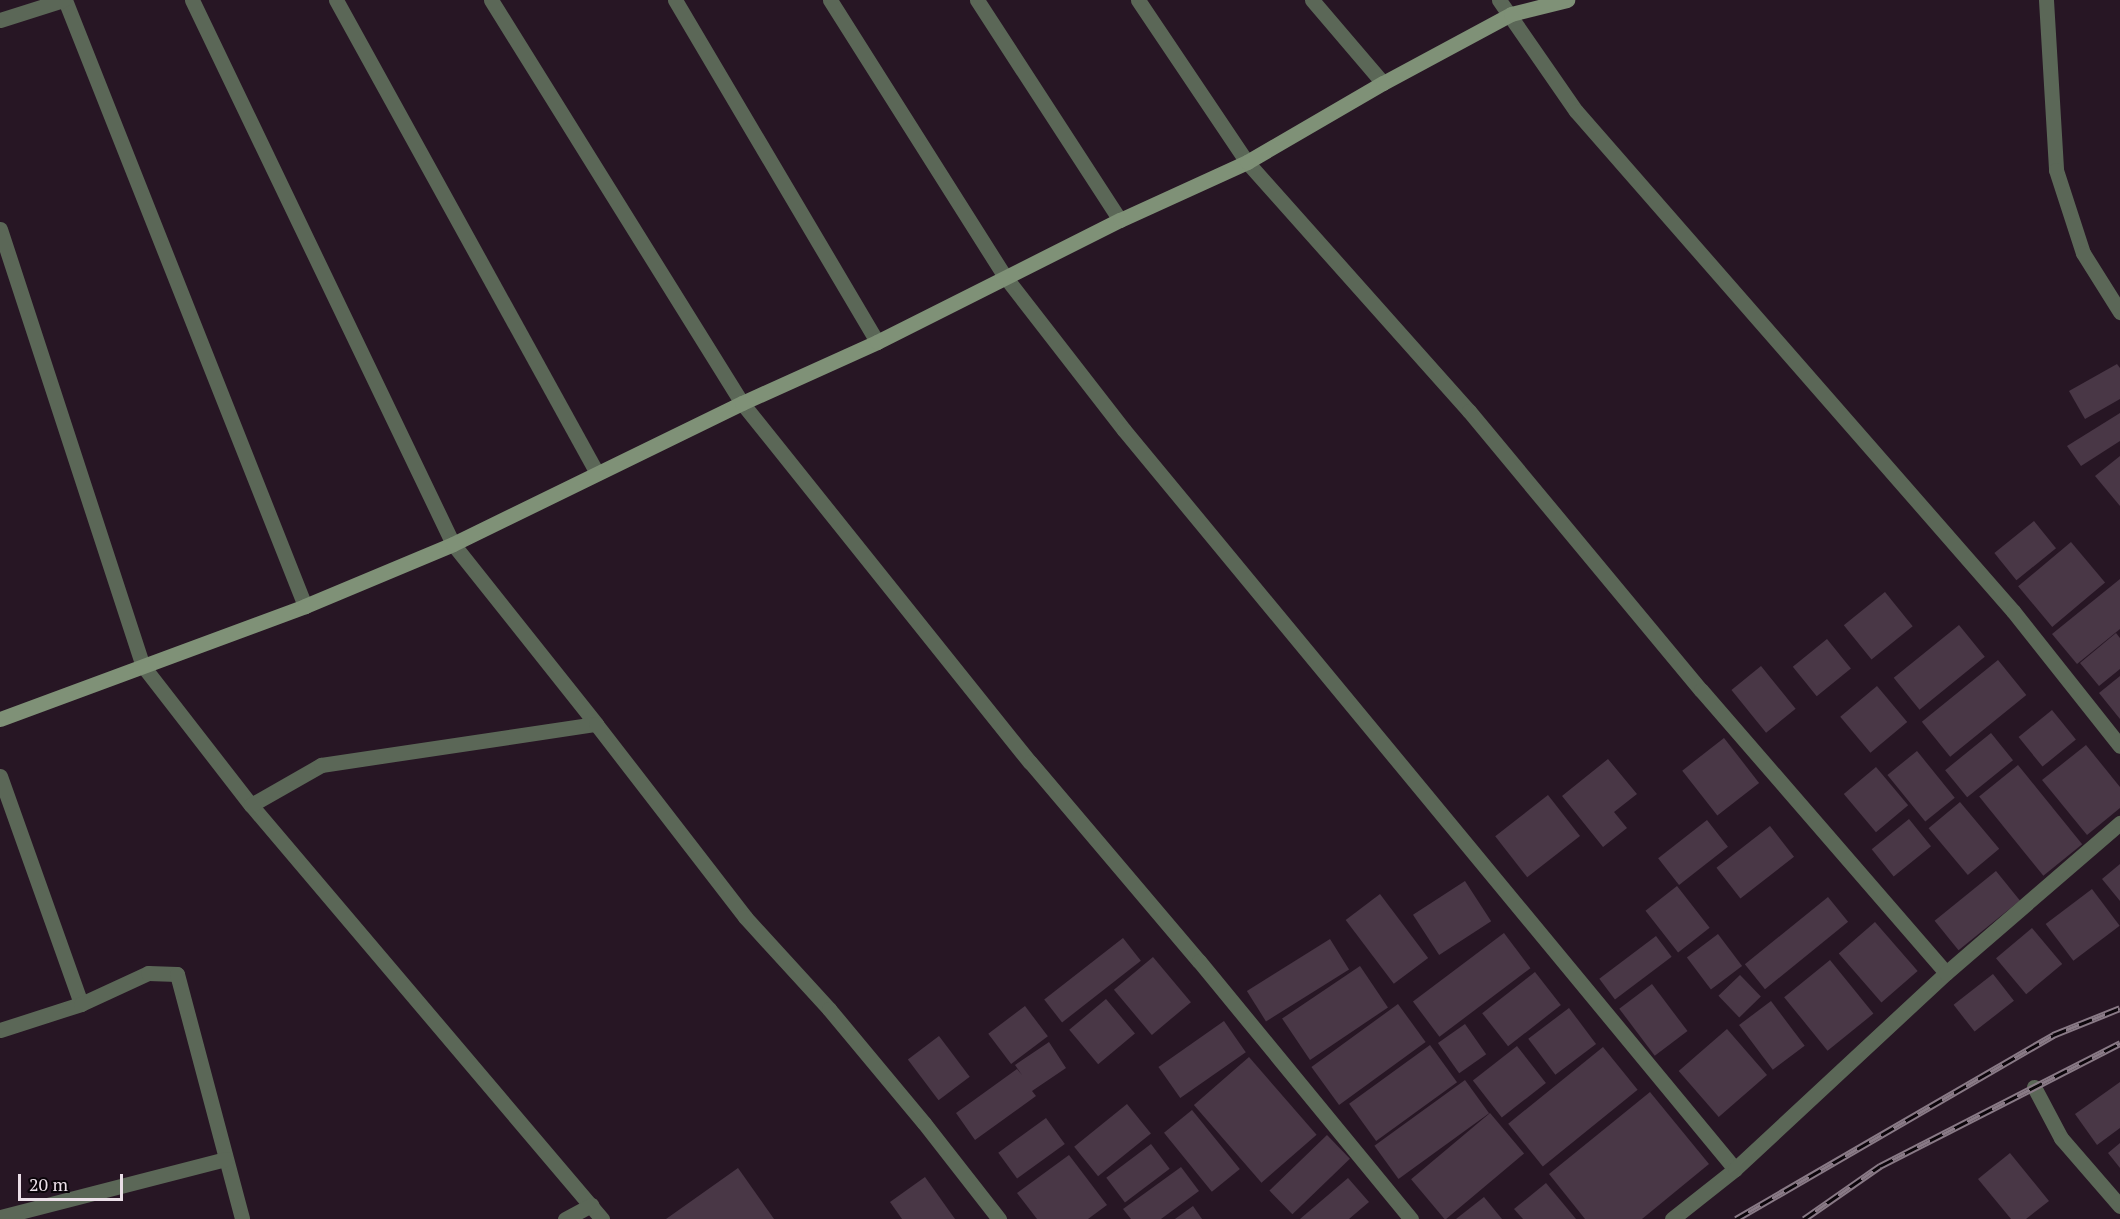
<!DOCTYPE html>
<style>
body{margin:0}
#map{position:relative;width:2120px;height:1219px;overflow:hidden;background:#271624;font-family:"PT Serif",serif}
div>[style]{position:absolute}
.building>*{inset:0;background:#493746;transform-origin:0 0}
.street>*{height:15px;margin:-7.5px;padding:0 7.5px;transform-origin:7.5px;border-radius:7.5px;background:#5b6757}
.secondary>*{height:15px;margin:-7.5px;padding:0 7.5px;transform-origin:7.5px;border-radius:7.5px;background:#7f9177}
.rail>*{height:7px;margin-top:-3.5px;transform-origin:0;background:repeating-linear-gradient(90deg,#0b050a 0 14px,#897a86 0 28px);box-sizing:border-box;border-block:2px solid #897a86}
span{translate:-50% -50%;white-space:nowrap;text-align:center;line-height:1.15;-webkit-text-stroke:5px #0b050a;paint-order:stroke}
.scale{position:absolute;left:18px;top:1174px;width:105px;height:27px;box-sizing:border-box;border:3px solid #ebdfe8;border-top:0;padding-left:8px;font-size:18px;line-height:21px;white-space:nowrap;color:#ebdfe8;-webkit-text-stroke:4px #0b050a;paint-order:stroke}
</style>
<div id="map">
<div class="building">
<div style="clip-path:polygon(2117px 364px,2120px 368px,2120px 399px,2085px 419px,2069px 391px)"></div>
<div style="clip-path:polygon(2120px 413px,2120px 441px,2081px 466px,2067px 446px)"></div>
<div style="clip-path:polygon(2120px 456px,2120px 506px,2095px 476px)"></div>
<div style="left:2034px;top:521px;width:35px;height:51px;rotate:51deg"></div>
<div style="left:2071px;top:542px;width:53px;height:69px;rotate:50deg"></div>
<div style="clip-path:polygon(2120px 579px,2120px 629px,2077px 664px,2052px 634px)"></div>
<div style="left:1885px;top:592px;width:44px;height:53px;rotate:51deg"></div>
<div style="left:1959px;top:625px;width:41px;height:84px;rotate:51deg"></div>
<div style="clip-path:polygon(2116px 633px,2120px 638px,2120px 669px,2099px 686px,2080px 663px)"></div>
<div style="left:1827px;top:639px;width:38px;height:44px;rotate:51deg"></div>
<div style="left:1998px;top:660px;width:45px;height:98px;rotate:51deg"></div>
<div style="left:1761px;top:666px;width:55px;height:38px;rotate:51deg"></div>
<div style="clip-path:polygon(2120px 676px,2120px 719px,2099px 693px)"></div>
<div style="left:1877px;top:686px;width:47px;height:48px;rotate:50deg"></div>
<div style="left:2052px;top:710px;width:38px;height:43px;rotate:51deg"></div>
<div style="left:1991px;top:733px;width:35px;height:59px;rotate:51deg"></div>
<div style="left:1724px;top:738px;width:57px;height:53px;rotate:52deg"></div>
<div style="clip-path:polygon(2086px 745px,2120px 787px,2120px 808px,2087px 835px,2042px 780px)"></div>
<div style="left:1917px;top:751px;width:60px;height:38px;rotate:51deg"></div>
<div style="clip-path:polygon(1608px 759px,1637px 794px,1614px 812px,1627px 828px,1603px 847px,1562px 796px)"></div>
<div style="left:2018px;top:765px;width:102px;height:50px;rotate:51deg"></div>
<div style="left:1876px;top:767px;width:50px;height:42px;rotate:50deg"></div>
<div style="left:1548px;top:795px;width:52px;height:67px;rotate:52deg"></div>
<div style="left:1960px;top:802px;width:61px;height:41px;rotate:50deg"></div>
<div style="left:1909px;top:819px;width:35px;height:48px;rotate:51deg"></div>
<div style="left:1707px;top:820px;width:34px;height:62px;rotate:52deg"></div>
<div style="left:1770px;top:826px;width:39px;height:68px;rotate:52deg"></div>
<div style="clip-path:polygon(2120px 864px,2120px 901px,2102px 879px)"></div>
<div style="left:1996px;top:871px;width:38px;height:79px;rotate:51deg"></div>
<div style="left:1465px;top:881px;width:48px;height:62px;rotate:57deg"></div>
<div style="left:1677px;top:886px;width:53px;height:40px;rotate:52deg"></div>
<div style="left:2092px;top:889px;width:46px;height:58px;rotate:53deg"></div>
<div style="left:1380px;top:894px;width:80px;height:43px;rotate:53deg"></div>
<div style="left:1828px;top:897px;width:32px;height:107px;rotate:51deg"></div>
<div style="left:1875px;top:922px;width:65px;height:48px;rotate:49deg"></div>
<div style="left:2032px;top:928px;width:47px;height:47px;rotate:50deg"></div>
<div style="left:1504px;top:933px;width:44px;height:114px;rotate:53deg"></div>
<div style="left:1718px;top:934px;width:40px;height:39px;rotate:53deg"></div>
<div style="left:1656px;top:936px;width:26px;height:71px;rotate:53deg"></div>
<div style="left:1123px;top:938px;width:29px;height:100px;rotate:52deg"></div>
<div style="left:1330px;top:939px;width:36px;height:98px;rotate:58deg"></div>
<div style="left:1153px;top:957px;width:59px;height:51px;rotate:50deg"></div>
<div style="left:1830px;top:960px;width:69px;height:59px;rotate:51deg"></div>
<div style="left:1360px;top:966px;width:50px;height:94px;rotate:56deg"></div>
<div style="left:1535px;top:972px;width:42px;height:67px;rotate:52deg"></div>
<div style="left:1993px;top:974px;width:34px;height:50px;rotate:52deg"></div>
<div style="left:1740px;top:975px;width:30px;height:30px;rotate:46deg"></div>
<div style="left:1652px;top:984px;width:59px;height:41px;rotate:53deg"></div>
<div style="left:1106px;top:999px;width:45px;height:48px;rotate:50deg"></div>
<div style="left:1771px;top:1001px;width:56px;height:40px;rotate:53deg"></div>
<div style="left:1398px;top:1004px;width:47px;height:107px;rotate:54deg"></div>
<div style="left:1025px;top:1006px;width:38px;height:46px;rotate:53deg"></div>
<div style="left:1569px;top:1008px;width:45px;height:51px;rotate:53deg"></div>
<div style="left:1224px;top:1021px;width:38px;height:80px;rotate:55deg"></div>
<div style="left:1465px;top:1024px;width:37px;height:33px;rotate:55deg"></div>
<div style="left:1727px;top:1029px;width:61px;height:64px;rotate:49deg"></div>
<div style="left:939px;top:1036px;width:51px;height:39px;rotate:53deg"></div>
<div style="clip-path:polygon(1049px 1042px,1066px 1068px,1032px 1091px,1036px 1096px,975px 1140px,956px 1113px,1017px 1069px,1022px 1075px,1015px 1065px)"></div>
<div style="left:1430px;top:1045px;width:46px;height:100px;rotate:54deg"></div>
<div style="left:1517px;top:1046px;width:47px;height:56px;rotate:52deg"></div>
<div style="left:1603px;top:1047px;width:55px;height:122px;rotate:51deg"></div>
<div style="left:1249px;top:1057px;width:103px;height:73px;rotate:49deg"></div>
<div style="left:1465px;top:1080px;width:41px;height:112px;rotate:54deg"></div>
<div style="clip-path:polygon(2120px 1082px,2120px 1128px,2097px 1145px,2075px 1114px)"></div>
<div style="clip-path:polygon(1650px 1092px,1709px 1164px,1642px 1219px,1585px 1219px,1549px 1174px)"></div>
<div style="left:1127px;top:1104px;width:38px;height:68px;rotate:51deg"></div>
<div style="left:1192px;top:1110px;width:76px;height:36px;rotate:51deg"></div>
<div style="left:1490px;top:1113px;width:53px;height:103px;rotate:50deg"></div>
<div style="left:1046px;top:1118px;width:32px;height:59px;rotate:54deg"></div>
<div style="left:1327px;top:1135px;width:33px;height:80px;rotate:46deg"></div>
<div style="clip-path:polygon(2120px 1143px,2120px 1168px,2108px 1153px)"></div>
<div style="left:1151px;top:1144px;width:31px;height:56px;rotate:53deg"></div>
<div style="clip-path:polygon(2010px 1153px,2049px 1201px,2026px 1219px,2011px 1219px,1978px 1179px)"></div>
<div style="clip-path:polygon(1069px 1155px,1107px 1205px,1088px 1219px,1037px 1219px,1017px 1193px)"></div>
<div style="clip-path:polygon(1181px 1167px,1199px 1191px,1161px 1219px,1131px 1219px,1123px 1209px)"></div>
<div style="clip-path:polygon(738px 1168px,774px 1219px,666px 1219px)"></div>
<div style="clip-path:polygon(925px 1177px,955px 1219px,902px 1219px,890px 1202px)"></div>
<div style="clip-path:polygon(1348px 1178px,1369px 1202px,1349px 1219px,1300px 1219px)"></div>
<div style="clip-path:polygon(1546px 1183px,1576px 1219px,1523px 1219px,1514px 1209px)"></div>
<div style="clip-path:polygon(1484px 1197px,1502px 1219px,1456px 1219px)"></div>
<div style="clip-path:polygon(1193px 1206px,1202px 1219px,1175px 1219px)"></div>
</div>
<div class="street">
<div style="left:65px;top:0;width:652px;rotate:68.39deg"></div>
<div style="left:192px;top:0;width:603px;rotate:64.37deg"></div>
<div style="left:453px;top:544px;width:230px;rotate:51.5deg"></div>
<div style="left:336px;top:0;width:540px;rotate:61.11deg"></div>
<div style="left:491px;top:0;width:475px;rotate:58.1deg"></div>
<div style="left:742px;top:403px;width:460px;rotate:51.3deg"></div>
<div style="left:1030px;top:762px;width:261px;rotate:49.7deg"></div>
<div style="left:1199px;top:961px;width:334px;rotate:50.6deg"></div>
<div style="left:675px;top:0;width:397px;rotate:59.4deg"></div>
<div style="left:830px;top:0;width:329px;rotate:57.7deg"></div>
<div style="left:1006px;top:278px;width:192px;rotate:52.2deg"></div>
<div style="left:1124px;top:430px;width:959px;rotate:50.42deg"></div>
<div style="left:977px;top:0;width:262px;rotate:57deg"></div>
<div style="left:1138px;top:0;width:195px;rotate:56.1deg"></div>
<div style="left:1247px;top:162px;width:334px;rotate:48.3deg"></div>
<div style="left:1469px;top:411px;width:363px;rotate:50.3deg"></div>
<div style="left:1701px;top:690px;width:374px;rotate:49.1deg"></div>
<div style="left:1312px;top:0;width:109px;rotate:49.5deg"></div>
<div style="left:1499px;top:0;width:135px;rotate:55.3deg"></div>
<div style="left:1576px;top:111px;width:664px;rotate:48.85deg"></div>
<div style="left:2013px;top:611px;width:172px;rotate:51.6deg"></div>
<div style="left:2046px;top:0;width:170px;rotate:86.6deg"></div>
<div style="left:2056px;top:170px;width:87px;rotate:72deg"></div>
<div style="left:2083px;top:253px;width:70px;rotate:57.9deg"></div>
<div style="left:0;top:20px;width:66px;rotate:-17.6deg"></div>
<div style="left:0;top:229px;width:460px;rotate:71.9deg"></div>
<div style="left:143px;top:666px;width:176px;rotate:52.2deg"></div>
<div style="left:251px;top:805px;width:543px;rotate:49.71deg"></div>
<div style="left:0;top:776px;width:242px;rotate:70.4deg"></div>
<div style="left:251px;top:805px;width:81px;rotate:-29.7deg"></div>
<div style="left:321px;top:765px;width:278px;rotate:-8.5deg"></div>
<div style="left:596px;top:724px;width:244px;rotate:52.3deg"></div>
<div style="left:745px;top:917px;width:125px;rotate:47.6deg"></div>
<div style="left:829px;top:1009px;width:148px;rotate:50.2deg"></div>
<div style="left:924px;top:1123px;width:122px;rotate:52deg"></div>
<div style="left:0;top:1030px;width:85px;rotate:-17.8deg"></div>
<div style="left:81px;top:1004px;width:74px;rotate:-24.8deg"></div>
<div style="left:148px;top:973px;width:29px;rotate:2deg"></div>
<div style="left:177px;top:974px;width:253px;rotate:75.1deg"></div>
<div style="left:2034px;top:1087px;width:58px;rotate:62.1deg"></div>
<div style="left:2061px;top:1138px;width:90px;rotate:49.1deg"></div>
<div style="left:0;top:1217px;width:233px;rotate:-14.4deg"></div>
<div style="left:565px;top:1219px;width:30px;rotate:-28deg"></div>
<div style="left:1672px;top:1219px;width:80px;rotate:-38.4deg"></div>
<div style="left:1735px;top:1169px;width:288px;rotate:-42.9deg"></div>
<div style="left:1946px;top:973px;width:230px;rotate:-40.8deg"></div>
</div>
<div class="secondary">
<div style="left:0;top:719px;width:325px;rotate:-20.3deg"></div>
<div style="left:305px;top:606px;width:160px;rotate:-22.7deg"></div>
<div style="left:453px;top:544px;width:322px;rotate:-26deg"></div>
<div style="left:742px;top:403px;width:148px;rotate:-24.3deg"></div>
<div style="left:877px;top:342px;width:272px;rotate:-26.7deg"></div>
<div style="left:1120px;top:220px;width:140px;rotate:-24.5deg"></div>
<div style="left:1247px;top:162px;width:157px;rotate:-30.2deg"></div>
<div style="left:1383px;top:83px;width:145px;rotate:-28.3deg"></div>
<div style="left:1511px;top:14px;width:58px;rotate:-14deg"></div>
</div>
<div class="rail">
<div style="left:1736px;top:1219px;width:367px;rotate:-30.1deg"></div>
<div style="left:2053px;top:1035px;width:72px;rotate:-21.9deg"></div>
<div style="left:1804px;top:1219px;width:93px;rotate:-34.9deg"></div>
<div style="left:1880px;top:1166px;width:270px;rotate:-27.1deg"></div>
</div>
<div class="scale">20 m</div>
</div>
